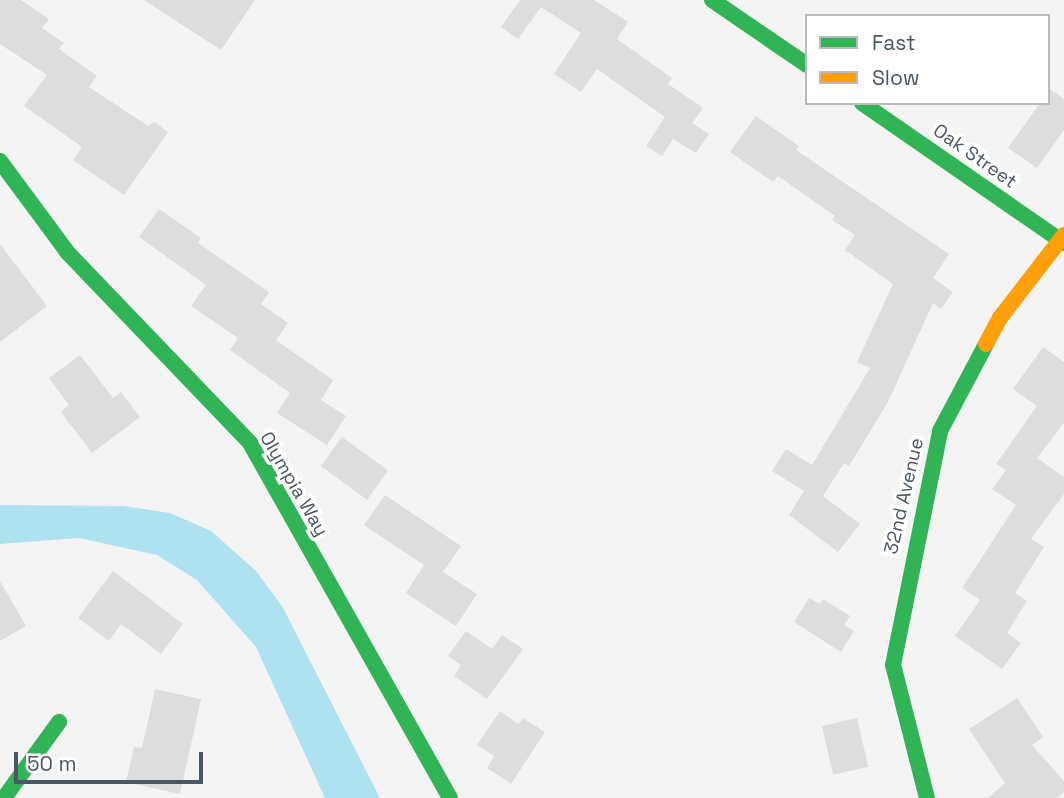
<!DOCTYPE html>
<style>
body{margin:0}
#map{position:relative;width:1064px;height:798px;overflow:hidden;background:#f4f4f4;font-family:"Space Grotesk",sans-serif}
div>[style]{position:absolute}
.water>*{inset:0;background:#aee2f0}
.building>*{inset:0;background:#ddddde;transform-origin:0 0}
.fast>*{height:16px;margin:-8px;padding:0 8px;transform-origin:8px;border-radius:8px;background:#30b455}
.slow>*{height:16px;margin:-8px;padding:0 8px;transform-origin:8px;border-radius:8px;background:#ff9f0a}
span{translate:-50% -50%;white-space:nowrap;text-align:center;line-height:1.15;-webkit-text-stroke:7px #fff;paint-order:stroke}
.street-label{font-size:19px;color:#4a5661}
.legend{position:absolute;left:805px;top:14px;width:245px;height:91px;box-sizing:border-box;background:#fff;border:2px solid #b7bbc0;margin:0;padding:9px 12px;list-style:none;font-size:21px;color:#4a5661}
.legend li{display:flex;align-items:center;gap:14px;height:35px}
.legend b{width:35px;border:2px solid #b7bbc0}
.scale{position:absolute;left:14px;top:752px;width:189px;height:32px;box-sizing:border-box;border:4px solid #4a5661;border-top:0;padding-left:9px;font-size:21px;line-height:24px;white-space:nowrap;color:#4a5661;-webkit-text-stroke:5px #fff;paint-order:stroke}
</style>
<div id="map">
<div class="water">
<div style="clip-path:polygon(0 505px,124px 506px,170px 513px,211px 531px,256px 571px,282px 606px,380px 798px,325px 798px,256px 647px,197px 580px,157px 555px,79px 538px,0 544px)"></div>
</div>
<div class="building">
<div style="clip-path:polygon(0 0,21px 0,49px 19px,42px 28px,64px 43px,59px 49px,97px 76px,89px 87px,148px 126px,154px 122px,168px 132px,124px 195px,73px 160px,82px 147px,24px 106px,47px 75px,0 44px)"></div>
<div style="clip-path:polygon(144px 0,255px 0,221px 50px)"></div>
<div style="clip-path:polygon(520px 0,594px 0,628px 22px,617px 39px,672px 78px,668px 84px,703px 108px,692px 123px,709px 134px,696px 153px,673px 139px,662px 156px,646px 146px,665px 117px,597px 69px,581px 92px,554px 74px,581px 33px,541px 7px,518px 39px,501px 27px)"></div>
<div style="clip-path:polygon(1050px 89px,1064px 99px,1064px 130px,1037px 168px,1008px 148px,1040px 103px,1048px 103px)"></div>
<div style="clip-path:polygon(756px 116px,799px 146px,796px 150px,949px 254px,933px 278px,953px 292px,941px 309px,933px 303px,888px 402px,849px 466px,844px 463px,823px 496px,860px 524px,838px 552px,789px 515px,804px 491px,772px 471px,786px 449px,812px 465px,870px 368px,857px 362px,893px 284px,845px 250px,855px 235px,832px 220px,835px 216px,778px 176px,773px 182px,730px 152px)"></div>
<div style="clip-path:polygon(159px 209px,201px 238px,198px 243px,269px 292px,261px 304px,288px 323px,276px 340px,333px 380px,321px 400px,346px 416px,327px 445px,277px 413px,290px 393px,230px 350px,238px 338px,191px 306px,206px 285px,139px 237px)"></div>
<div style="clip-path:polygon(0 244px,47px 306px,0 342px)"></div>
<div style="clip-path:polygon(1043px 347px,1064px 362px,1064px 423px,1037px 458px,1064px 477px,1064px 494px,1031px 539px,1044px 547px,1015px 593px,1027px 601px,1007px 633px,1021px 643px,1002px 669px,955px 636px,980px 600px,962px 588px,1016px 505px,992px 489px,1006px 470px,996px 464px,1037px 406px,1013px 389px)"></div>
<div style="clip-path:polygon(80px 355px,113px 398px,121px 392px,140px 417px,92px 453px,61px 412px,69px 405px,49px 378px)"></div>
<div style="left:342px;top:437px;width:57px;height:36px;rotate:36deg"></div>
<div style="clip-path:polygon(385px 495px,461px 546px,443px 572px,477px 594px,456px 626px,406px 593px,424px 565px,364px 525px)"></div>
<div style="clip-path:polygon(113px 571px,183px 624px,161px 654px,121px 624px,109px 641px,78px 618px)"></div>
<div style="clip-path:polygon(0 581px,26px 626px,0 641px)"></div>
<div style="clip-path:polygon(809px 598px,820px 604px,823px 599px,850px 616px,844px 625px,854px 631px,841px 652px,794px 622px)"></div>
<div style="clip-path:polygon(466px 631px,492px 649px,502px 635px,523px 649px,487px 699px,454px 676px,461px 665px,448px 656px)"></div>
<div style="clip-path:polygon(155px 689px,201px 699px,180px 794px,126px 782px,134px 747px,142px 748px)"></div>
<div style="clip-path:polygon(1017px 698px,1043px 737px,1032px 745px,1064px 781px,1064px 792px,1057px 798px,988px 798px,1005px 783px,969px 729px)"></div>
<div style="clip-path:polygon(500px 711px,518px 724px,523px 718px,545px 732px,511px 784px,487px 768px,494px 756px,477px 745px)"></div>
<div style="left:857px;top:718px;width:50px;height:36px;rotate:77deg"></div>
</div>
<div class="fast">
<div style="left:712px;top:0;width:115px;rotate:34.4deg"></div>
<div style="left:862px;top:103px;width:246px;rotate:34.7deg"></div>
<div style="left:0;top:161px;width:114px;rotate:53.5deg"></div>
<div style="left:68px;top:253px;width:263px;rotate:46.2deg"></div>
<div style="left:250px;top:443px;width:407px;rotate:60.6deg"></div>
<div style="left:4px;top:798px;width:94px;rotate:-54.1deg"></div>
<div style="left:927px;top:798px;width:137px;rotate:-104.3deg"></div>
<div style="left:893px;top:665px;width:239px;rotate:-78.6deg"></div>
<div style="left:940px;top:431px;width:98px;rotate:-62.1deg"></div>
</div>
<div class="slow">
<div style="left:986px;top:344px;width:30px;rotate:-62deg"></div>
<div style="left:1000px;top:318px;width:105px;rotate:-52.4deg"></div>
</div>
<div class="street-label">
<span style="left:975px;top:156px;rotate:35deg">Oak Street</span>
<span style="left:294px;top:484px;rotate:60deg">Olympia Way</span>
<span style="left:904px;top:496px;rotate:-77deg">32nd Avenue</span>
</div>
<ul class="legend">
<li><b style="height:9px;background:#30b455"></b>Fast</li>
<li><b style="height:9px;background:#ff9f0a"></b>Slow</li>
</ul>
<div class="scale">50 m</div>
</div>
